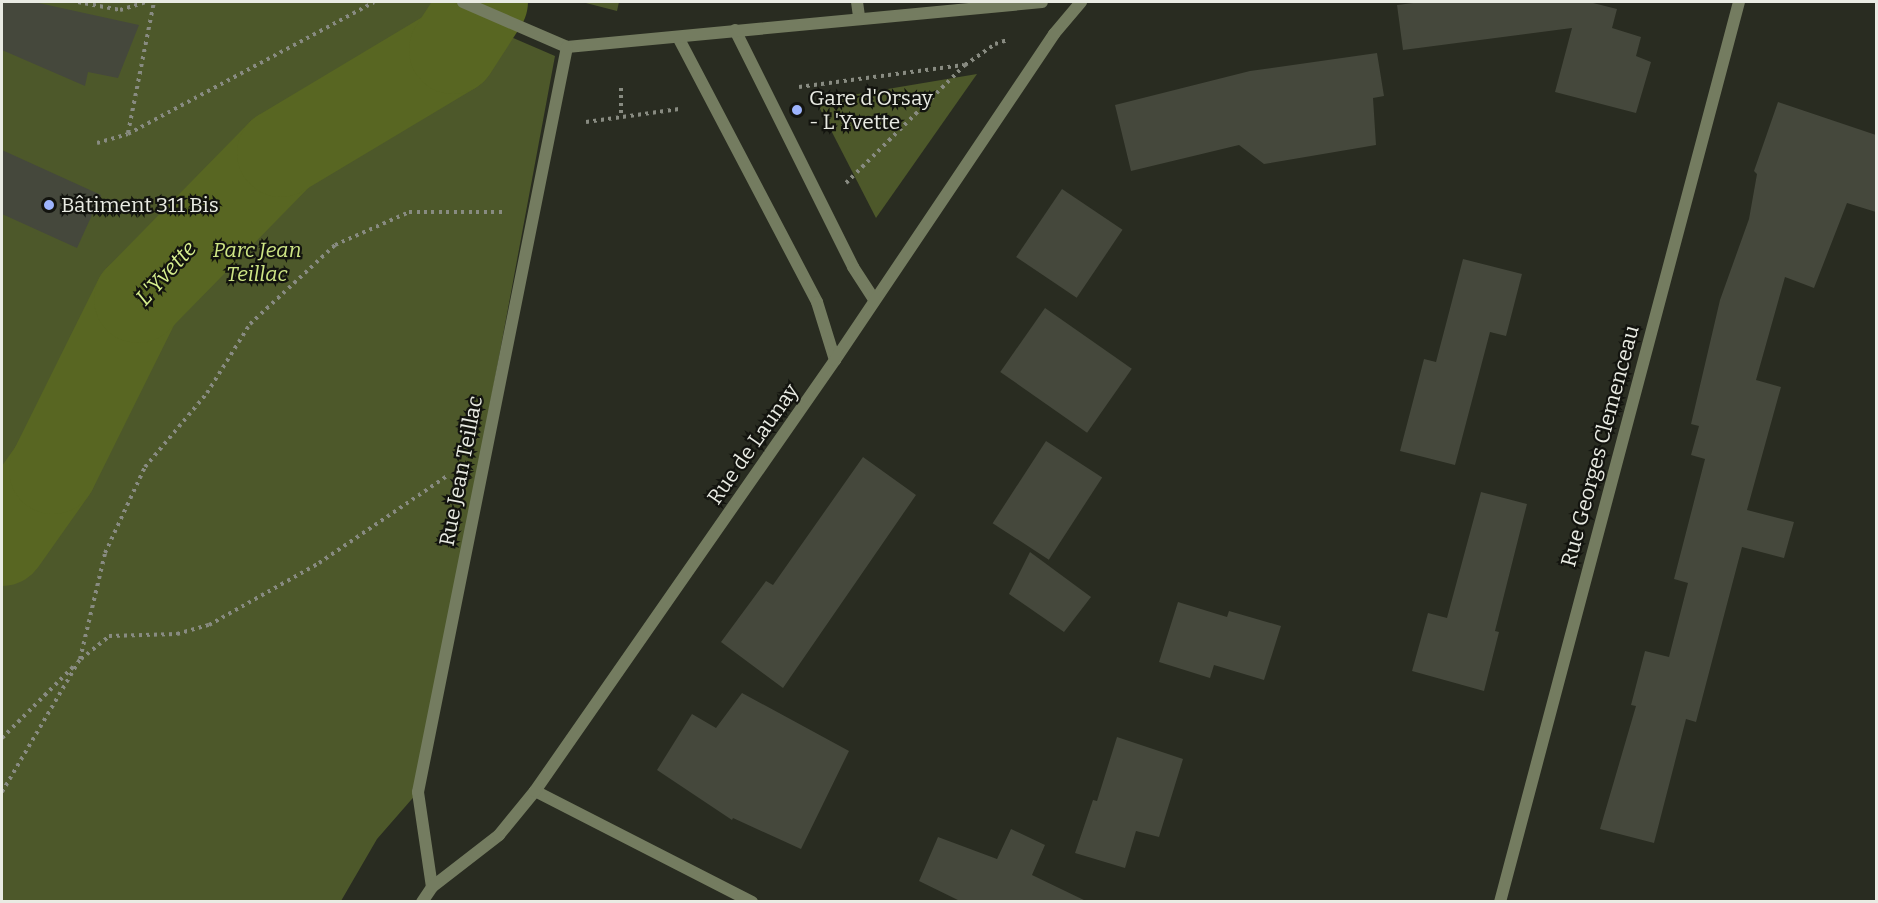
<!DOCTYPE html>
<meta charset="utf-8">
<style>
body{margin:0}
#map{position:relative;width:1878px;height:903px;overflow:hidden;background:#292c21;font-family:Bitter,serif}
div>[style]{position:absolute}
.green>*{inset:0;background:#4d582a}
.river>*{height:88px;margin:-44px;padding:0 44px;transform-origin:44px;border-radius:44px;background:#586622}
.building>*{inset:0;background:#45483c;transform-origin:0 0}
.path>*{height:4px;margin-top:-2px;transform-origin:0;background:repeating-linear-gradient(90deg,#888b81 0 3px,transparent 0 7.5px)}
.service>*{height:12px;margin:-6px;padding:0 6px;transform-origin:6px;border-radius:6px;background:#747c60}
.minor>*{height:12px;margin:-6px;padding:0 6px;transform-origin:6px;border-radius:6px;background:#747c60}
.dots>*{width:16px;height:16px;translate:-50% -50%;box-sizing:border-box;border:3px solid #13140f;border-radius:50%}
span{translate:-50% -50%;white-space:nowrap;text-align:center;line-height:1.15;-webkit-text-stroke:4.5px #13140f;paint-order:stroke}
.poi-label{font-size:21px;color:#e9ebe3}
.left{translate:0 -50%;text-align:left}
.park-label{font-size:21px;color:#cee585;font-style:italic}
.street-label{font-size:21px;color:#e9ebe3}
.water-label{font-size:22px;color:#d8f08f;font-style:italic}
.frame{position:absolute;inset:0;border:3px solid #e9ebe3;pointer-events:none}
</style>
<div id="map">
<div class="green">
<div style="clip-path:polygon(2px 2px,429px 2px,555px 56px,418px 792px,377px 839px,341px 901px,2px 902px)"></div>
<div style="clip-path:polygon(582px 2px,619px 2px,617px 11px)"></div>
<div style="clip-path:polygon(977px 74px,876px 218px,816px 101px)"></div>
</div>
<div class="river">
<div style="left:2px;top:542px;width:88px;rotate:-54.7deg"></div>
<div style="left:53px;top:470px;width:191px;rotate:-63.6deg"></div>
<div style="left:138px;top:299px;width:204px;rotate:-45.6deg"></div>
<div style="left:281px;top:153px;width:200px;rotate:-30.9deg"></div>
<div style="left:453px;top:50px;width:57px;rotate:-57.1deg"></div>
</div>
<div class="building">
<div style="clip-path:polygon(2px 2px,34px 2px,139px 25px,118px 78px,88px 72px,85px 86px,2px 50px)"></div>
<div style="clip-path:polygon(1421px 2px,1589px 2px,1617px 9px,1612px 28px,1641px 37px,1636px 56px,1651px 62px,1636px 113px,1555px 92px,1572px 28px,1403px 50px,1397px 5px)"></div>
<div style="clip-path:polygon(1377px 53px,1384px 96px,1373px 98px,1376px 145px,1264px 164px,1239px 145px,1131px 171px,1115px 105px,1250px 71px)"></div>
<div style="clip-path:polygon(1778px 102px,1876px 135px,1876px 212px,1847px 203px,1814px 288px,1785px 277px,1756px 380px,1781px 387px,1747px 510px,1794px 522px,1784px 558px,1742px 547px,1696px 722px,1686px 719px,1654px 843px,1600px 829px,1636px 706px,1631px 705px,1645px 651px,1669px 657px,1688px 583px,1674px 579px,1705px 459px,1691px 455px,1699px 426px,1691px 424px,1720px 300px,1749px 219px,1757px 174px,1754px 171px)"></div>
<div style="clip-path:polygon(2px 150px,101px 195px,77px 248px,2px 214px)"></div>
<div style="left:1062px;top:189px;width:73px;height:82px;rotate:34deg"></div>
<div style="clip-path:polygon(1463px 259px,1522px 274px,1506px 336px,1490px 332px,1455px 465px,1400px 451px,1424px 359px,1436px 362px)"></div>
<div style="left:1045px;top:308px;width:106px;height:78px;rotate:35deg"></div>
<div style="left:1046px;top:441px;width:67px;height:98px;rotate:33deg"></div>
<div style="clip-path:polygon(863px 457px,916px 495px,783px 688px,721px 642px,766px 581px,773px 585px)"></div>
<div style="clip-path:polygon(1481px 492px,1527px 504px,1495px 631px,1499px 632px,1484px 691px,1412px 671px,1428px 613px,1447px 618px)"></div>
<div style="clip-path:polygon(1030px 552px,1091px 597px,1064px 632px,1009px 594px)"></div>
<div style="clip-path:polygon(1178px 602px,1227px 617px,1229px 611px,1281px 626px,1264px 680px,1214px 665px,1210px 678px,1159px 662px)"></div>
<div style="clip-path:polygon(742px 693px,849px 751px,801px 849px,733px 818px,732px 820px,657px 770px,692px 714px,716px 728px)"></div>
<div style="clip-path:polygon(1117px 737px,1183px 759px,1159px 837px,1136px 831px,1125px 868px,1075px 853px,1093px 800px,1097px 801px)"></div>
<div style="clip-path:polygon(1011px 829px,1045px 845px,1032px 875px,1088px 902px,962px 902px,919px 881px,938px 837px,997px 859px)"></div>
</div>
<div class="path">
<div style="left:78px;top:2px;width:43px;rotate:10.8deg"></div>
<div style="left:120px;top:10px;width:27px;rotate:-17deg"></div>
<div style="left:799px;top:87px;width:166px;rotate:-7.6deg"></div>
<div style="left:621px;top:88px;width:29px;rotate:90deg"></div>
<div style="left:586px;top:122px;width:94px;rotate:-8deg"></div>
<div style="left:128px;top:133px;width:134px;rotate:-78.8deg"></div>
<div style="left:97px;top:143px;width:32px;rotate:-16deg"></div>
<div style="left:128px;top:134px;width:279px;rotate:-28.2deg"></div>
<div style="left:846px;top:183px;width:168px;rotate:-44.8deg"></div>
<div style="left:965px;top:65px;width:37px;rotate:-35deg"></div>
<div style="left:995px;top:44px;width:13px;rotate:-18deg"></div>
<div style="left:81px;top:659px;width:36px;rotate:-39deg"></div>
<div style="left:109px;top:636px;width:68px;rotate:-1.7deg"></div>
<div style="left:177px;top:634px;width:33px;rotate:-16deg"></div>
<div style="left:209px;top:625px;width:126px;rotate:-29.4deg"></div>
<div style="left:319px;top:563px;width:155px;rotate:-34.2deg"></div>
<div style="left:2px;top:738px;width:105px;rotate:-45deg"></div>
<div style="left:2px;top:792px;width:154px;rotate:-59.6deg"></div>
<div style="left:80px;top:659px;width:109px;rotate:-76.7deg"></div>
<div style="left:105px;top:553px;width:95px;rotate:-65.1deg"></div>
<div style="left:145px;top:467px;width:97px;rotate:-50deg"></div>
<div style="left:207px;top:393px;width:81px;rotate:-58.1deg"></div>
<div style="left:250px;top:324px;width:116px;rotate:-42.9deg"></div>
<div style="left:335px;top:245px;width:81px;rotate:-24deg"></div>
<div style="left:409px;top:212px;width:94px"></div>
</div>
<div class="service">
<div style="left:857px;top:2px;width:15px;rotate:82deg"></div>
<div style="left:735px;top:30px;width:265px;rotate:63.5deg"></div>
<div style="left:853px;top:267px;width:38px;rotate:57deg"></div>
<div style="left:679px;top:39px;width:297px;rotate:62.3deg"></div>
<div style="left:817px;top:302px;width:61px;rotate:72.8deg"></div>
</div>
<div class="minor">
<div style="left:463px;top:2px;width:113px;rotate:23.4deg"></div>
<div style="left:567px;top:47px;width:477px;rotate:-5.4deg"></div>
<div style="left:535px;top:791px;width:244px;rotate:27.1deg"></div>
<div style="left:432px;top:887px;width:96px;rotate:-98.4deg"></div>
<div style="left:418px;top:792px;width:760px;rotate:-78.69deg"></div>
<div style="left:422px;top:902px;width:18px;rotate:-56deg"></div>
<div style="left:432px;top:887px;width:85px;rotate:-37.8deg"></div>
<div style="left:499px;top:835px;width:57px;rotate:-50.7deg"></div>
<div style="left:535px;top:791px;width:525px;rotate:-55.16deg"></div>
<div style="left:835px;top:360px;width:393px;rotate:-56.1deg"></div>
<div style="left:1054px;top:34px;width:42px;rotate:-49.8deg"></div>
<div style="left:1500px;top:902px;width:931px;rotate:-75.13deg"></div>
</div>
<div class="dots">
<div style="left:797px;top:110px;background:#9db4fd"></div>
<div style="left:49px;top:205px;background:#9db4fd"></div>
</div>
<div class="poi-label">
<span class="left" style="left:809px;top:110px">Gare d'Orsay<br>- L'Yvette</span>
<span class="left" style="left:61px;top:205px">Bâtiment 311 Bis</span>
</div>
<div class="park-label">
<span style="left:257px;top:262px">Parc Jean<br>Teillac</span>
</div>
<div class="street-label">
<span style="left:753px;top:444px;rotate:-55deg">Rue de Launay</span>
<span style="left:1600px;top:446px;rotate:-75deg">Rue Georges Clemenceau</span>
<span style="left:461px;top:471px;rotate:-79deg">Rue Jean Teillac</span>
</div>
<div class="water-label">
<span style="left:166px;top:273px;rotate:-48deg">L'Yvette</span>
</div>
<div class="frame"></div>
</div>
